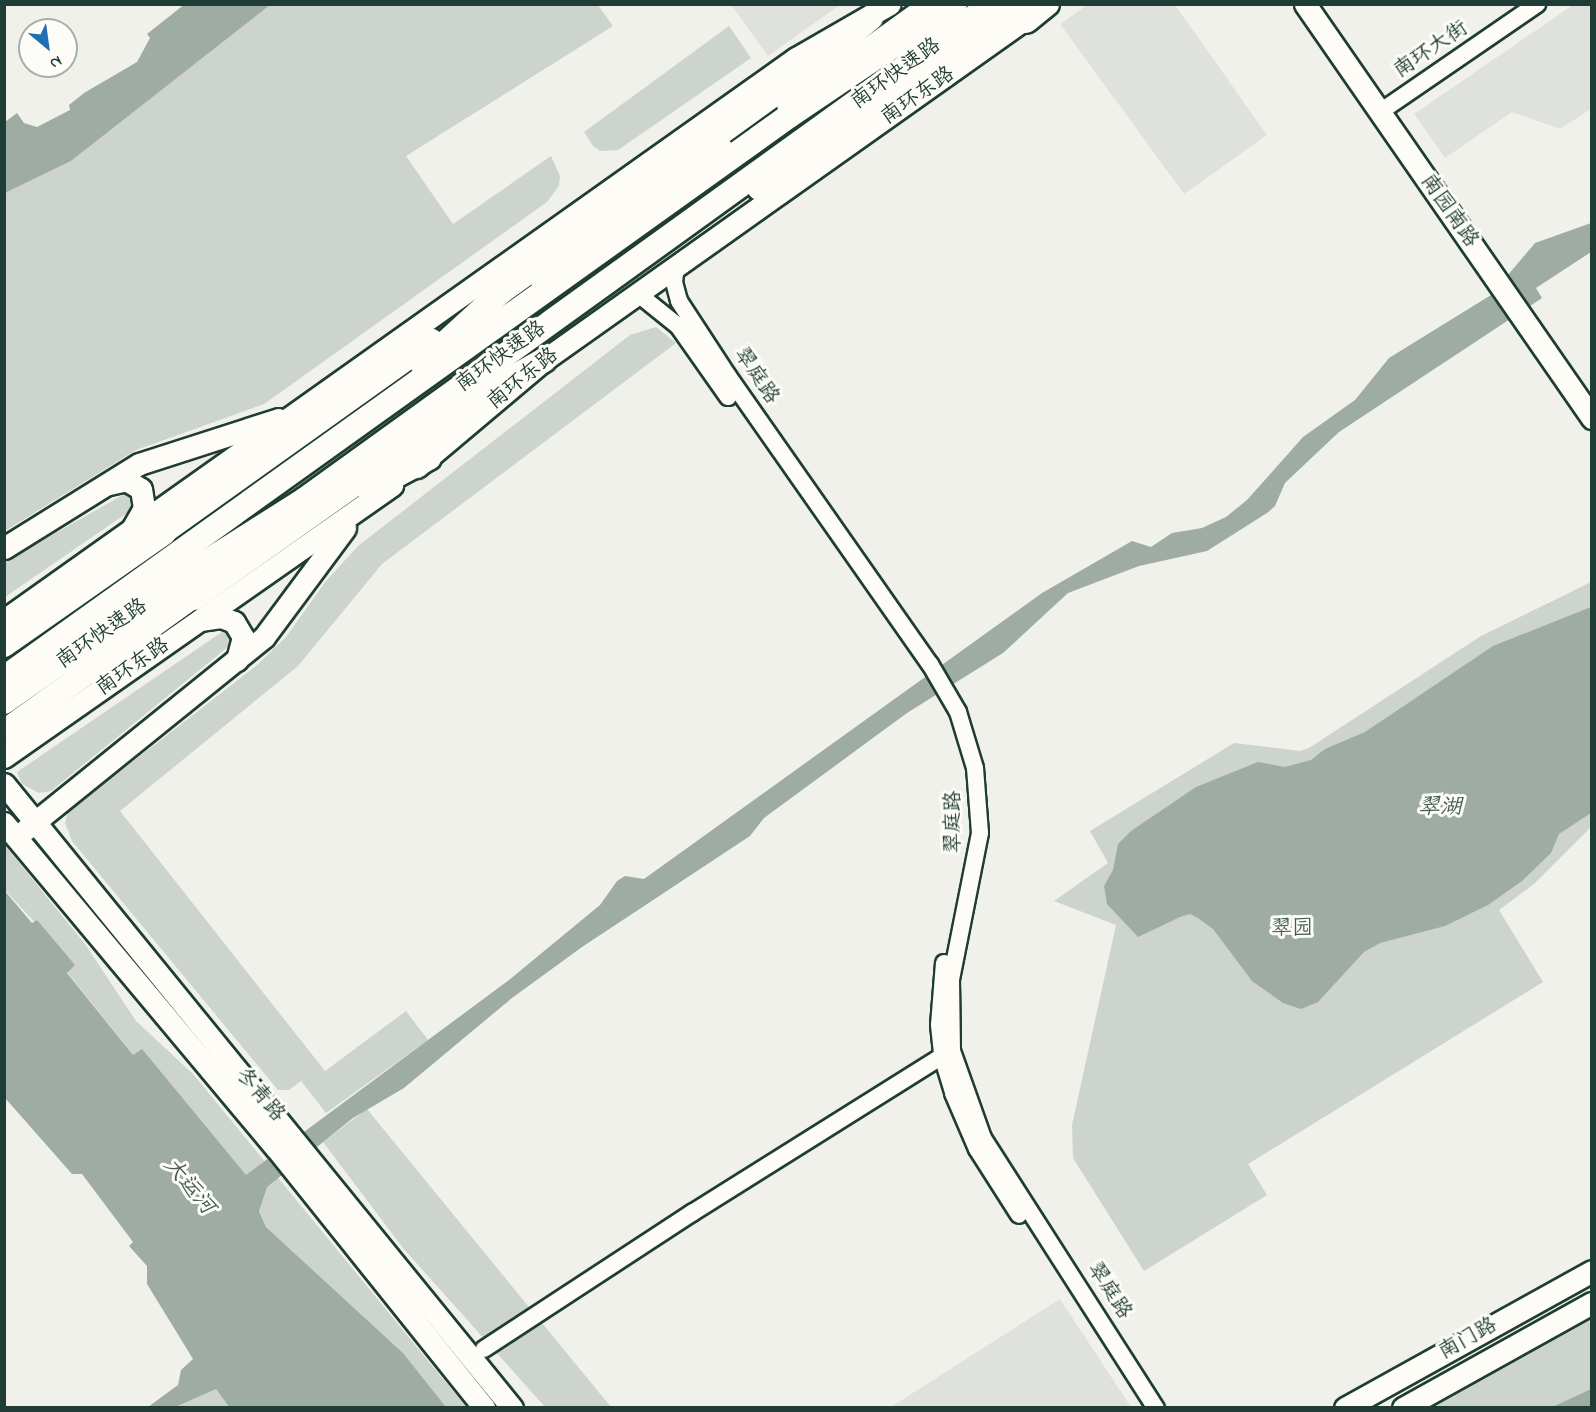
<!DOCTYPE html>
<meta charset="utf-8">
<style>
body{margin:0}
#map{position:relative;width:1596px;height:1412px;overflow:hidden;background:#f0f1eb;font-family:"Indie Flower","LXGW WenKai TC",sans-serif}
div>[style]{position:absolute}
.built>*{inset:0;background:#dfe2dc}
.green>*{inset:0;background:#cdd3cd}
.water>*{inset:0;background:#9faca4}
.roads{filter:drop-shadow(2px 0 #1f3d34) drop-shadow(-2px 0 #1f3d34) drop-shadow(0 2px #1f3d34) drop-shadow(0 -2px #1f3d34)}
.minor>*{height:16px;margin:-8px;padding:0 8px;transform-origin:8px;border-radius:8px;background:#fdfcf7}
.major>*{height:21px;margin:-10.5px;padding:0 10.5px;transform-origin:10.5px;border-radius:10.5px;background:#fdfcf7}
.highway>*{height:24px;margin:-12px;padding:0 12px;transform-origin:12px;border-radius:12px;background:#fdfcf7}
span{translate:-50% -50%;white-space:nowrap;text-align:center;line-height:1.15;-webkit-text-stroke:6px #fdfcf7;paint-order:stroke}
.street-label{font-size:21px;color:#1f3d34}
.park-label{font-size:21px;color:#425b53}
.water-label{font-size:22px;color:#455e56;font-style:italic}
.frame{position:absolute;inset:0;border:6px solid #1f3d34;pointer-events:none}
.north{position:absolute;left:18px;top:18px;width:60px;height:60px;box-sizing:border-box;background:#fdfcf7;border:2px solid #a4b0a9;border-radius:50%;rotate:151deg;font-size:16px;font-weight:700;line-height:24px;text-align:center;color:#1f3d34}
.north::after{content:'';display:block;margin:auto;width:21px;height:27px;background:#1f6fb2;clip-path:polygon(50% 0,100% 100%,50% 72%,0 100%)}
</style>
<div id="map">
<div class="built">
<div style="clip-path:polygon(731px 5px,840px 5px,768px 56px)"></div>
<div style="clip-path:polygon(1087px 5px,1175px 5px,1267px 135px,1184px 194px,1060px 24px)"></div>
<div style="clip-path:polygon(1573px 5px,1591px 5px,1591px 109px,1560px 129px,1512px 112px,1445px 158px,1414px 114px)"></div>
<div style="clip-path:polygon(1060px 1299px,1131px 1407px,891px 1407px)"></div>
</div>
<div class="green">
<div style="clip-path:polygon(270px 5px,598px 5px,613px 26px,406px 156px,453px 224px,551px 156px,560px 176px,559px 186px,547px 202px,264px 404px,136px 450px,5px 531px,5px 193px,71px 161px)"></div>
<div style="clip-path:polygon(729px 26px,751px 58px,618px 150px,600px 151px,593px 146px,584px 132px)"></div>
<div style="clip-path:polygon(656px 327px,676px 343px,382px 564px,298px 666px,120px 811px,325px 1071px,406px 1011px,428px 1040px,326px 1113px,301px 1081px,289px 1090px,278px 1090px,72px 841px,65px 823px,68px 812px,256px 666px,286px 637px,326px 581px,358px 546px,630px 335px)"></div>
<div style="clip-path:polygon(130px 491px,138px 501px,130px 511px,5px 597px,4px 562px)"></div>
<div style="clip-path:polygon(1591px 582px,1591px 827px,1534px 884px,1499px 910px,1543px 982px,1248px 1164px,1267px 1195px,1144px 1271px,1073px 1158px,1072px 1125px,1116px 925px,1054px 901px,1108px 863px,1090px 831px,1234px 743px,1300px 751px,1309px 748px,1481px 636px)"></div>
<div style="clip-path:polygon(222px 632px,231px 636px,229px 646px,51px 791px,39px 793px,22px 784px,17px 772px)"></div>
<div style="clip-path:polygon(4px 844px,85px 944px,136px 1021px,193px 1074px,466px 1407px,446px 1407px,403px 1353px,266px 1227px,245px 1175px,142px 1050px,134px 1056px,67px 972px,74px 965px,5px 890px)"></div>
<div style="clip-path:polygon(367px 1109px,542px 1323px,611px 1407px,545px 1407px,403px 1248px,323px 1142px)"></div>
<div style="clip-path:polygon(1591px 1314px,1591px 1389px,1552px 1407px,1424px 1408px)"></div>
<div style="clip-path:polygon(216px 1389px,229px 1407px,175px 1408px,182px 1402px)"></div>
</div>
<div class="water">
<div style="clip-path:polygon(185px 4px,270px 5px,71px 161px,5px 193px,5px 122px,17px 113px,24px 123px,37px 127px,70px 110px,69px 105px,84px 93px,137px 62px,150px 38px,147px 34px)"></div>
<div style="clip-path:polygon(1591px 223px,1591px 252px,1536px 288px,1542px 298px,1339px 432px,1285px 483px,1275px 506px,1267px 513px,1207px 551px,1139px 566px,1068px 593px,1003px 653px,907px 713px,764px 818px,750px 836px,582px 947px,512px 998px,404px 1088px,353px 1118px,267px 1187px,259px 1211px,266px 1227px,403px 1353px,446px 1407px,229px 1407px,216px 1389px,175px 1407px,148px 1407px,178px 1385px,181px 1370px,193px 1359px,147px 1284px,147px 1266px,129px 1246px,133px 1242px,82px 1174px,72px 1174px,5px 1098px,4px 890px,32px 923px,37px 920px,75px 965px,67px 973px,133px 1055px,142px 1049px,246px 1175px,509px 980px,600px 905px,617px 881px,625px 876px,644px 879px,1042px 593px,1132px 541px,1151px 547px,1172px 533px,1202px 528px,1226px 517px,1247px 500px,1303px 437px,1355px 400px,1389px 358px,1491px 295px,1535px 243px)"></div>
<div style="clip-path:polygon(1591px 607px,1591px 813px,1559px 834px,1551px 853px,1522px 881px,1488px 905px,1445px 926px,1380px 943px,1364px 952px,1318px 1002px,1301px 1009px,1283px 1003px,1252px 981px,1213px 929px,1198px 918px,1190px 914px,1180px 917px,1138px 937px,1107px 904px,1104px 886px,1113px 870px,1118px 844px,1131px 831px,1196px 787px,1258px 762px,1285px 767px,1311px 760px,1325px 749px,1365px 732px,1493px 646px)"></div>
<div style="clip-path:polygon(1591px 1389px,1591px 1407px,1552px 1407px)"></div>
</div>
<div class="roads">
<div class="minor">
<div style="left:785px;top:105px;width:173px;rotate:-35.6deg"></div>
<div style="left:1380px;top:112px;width:191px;rotate:-34.5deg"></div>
<div style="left:676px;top:266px;width:16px;rotate:97deg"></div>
<div style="left:674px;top:282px;width:20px;rotate:75deg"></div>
<div style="left:679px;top:301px;width:90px;rotate:56.8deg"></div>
<div style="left:728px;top:376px;width:352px;rotate:55deg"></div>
<div style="left:930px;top:664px;width:56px;rotate:59.7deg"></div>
<div style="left:958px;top:712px;width:59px;rotate:73.1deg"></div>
<div style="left:975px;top:768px;width:65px;rotate:85.6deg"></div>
<div style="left:980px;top:833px;width:150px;rotate:101.2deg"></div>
<div style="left:951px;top:980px;width:71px;rotate:89.2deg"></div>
<div style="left:952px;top:1051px;width:92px;rotate:70.4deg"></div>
<div style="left:983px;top:1138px;width:321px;rotate:57.4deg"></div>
<div style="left:538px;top:280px;width:229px;rotate:-35.4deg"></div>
<div style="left:637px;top:293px;width:53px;rotate:38.8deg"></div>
<div style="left:678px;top:326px;width:87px;rotate:54.8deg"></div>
<div style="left:944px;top:963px;width:62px;rotate:94.6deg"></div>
<div style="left:939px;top:1025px;width:31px;rotate:84deg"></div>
<div style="left:942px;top:1056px;width:39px;rotate:73deg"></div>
<div style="left:953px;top:1093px;width:61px;rotate:66.8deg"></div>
<div style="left:977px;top:1149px;width:78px;rotate:57.5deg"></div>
<div style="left:484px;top:1349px;width:249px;rotate:-33.2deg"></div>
<div style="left:692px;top:1213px;width:295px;rotate:-32.1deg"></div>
</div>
<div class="major">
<div style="left:1305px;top:4px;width:504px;rotate:55.27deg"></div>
<div style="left:417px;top:467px;width:166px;rotate:-40.1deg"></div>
<div style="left:544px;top:360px;width:607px;rotate:-35.34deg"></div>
<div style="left:109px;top:484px;width:17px;rotate:-13deg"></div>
<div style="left:126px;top:480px;width:17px;rotate:31deg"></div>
<div style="left:141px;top:489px;width:19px;rotate:81deg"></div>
<div style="left:144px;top:508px;width:24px;rotate:120deg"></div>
<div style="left:4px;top:548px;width:159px;rotate:-31.9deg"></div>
<div style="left:139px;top:464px;width:146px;rotate:-17.9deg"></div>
<div style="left:4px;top:620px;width:971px;rotate:-35.36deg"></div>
<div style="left:796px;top:58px;width:108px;rotate:-29.9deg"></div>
<div style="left:200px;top:620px;width:21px;rotate:-8deg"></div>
<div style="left:221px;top:617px;width:14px;rotate:21deg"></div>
<div style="left:234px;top:622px;width:17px;rotate:59deg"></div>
<div style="left:243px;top:637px;width:24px;rotate:105deg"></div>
<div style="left:4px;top:757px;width:474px;rotate:-35deg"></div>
<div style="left:4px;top:784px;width:805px;rotate:50.85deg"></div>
<div style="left:4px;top:823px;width:424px;rotate:50.1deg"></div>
<div style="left:276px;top:1148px;width:333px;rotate:51.3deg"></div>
<div style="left:25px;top:830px;width:307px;rotate:-38.9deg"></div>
<div style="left:264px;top:637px;width:136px;rotate:-53.4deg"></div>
<div style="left:1345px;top:1408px;width:282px;rotate:-29deg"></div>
<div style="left:1403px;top:1408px;width:216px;rotate:-29.1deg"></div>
</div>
<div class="highway">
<div style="left:1026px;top:21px;width:27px;rotate:-39deg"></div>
<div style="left:759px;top:188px;width:47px;rotate:-29.3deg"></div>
<div style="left:800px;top:165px;width:273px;rotate:-36.1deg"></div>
<div style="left:422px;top:364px;width:108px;rotate:-42.4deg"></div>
<div style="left:502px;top:291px;width:374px;rotate:-35.9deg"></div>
<div style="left:805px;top:72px;width:85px;rotate:-39.3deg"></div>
<div style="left:369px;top:490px;width:68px;rotate:-28.1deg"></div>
<div style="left:152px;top:540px;width:343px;rotate:-35.5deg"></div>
<div style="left:194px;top:598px;width:344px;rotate:-35.3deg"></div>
<div style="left:475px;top:399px;width:79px;rotate:-29.5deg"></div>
<div style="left:4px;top:645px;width:195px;rotate:-35deg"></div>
<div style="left:4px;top:678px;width:965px;rotate:-35.6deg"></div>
<div style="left:789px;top:116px;width:200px;rotate:-34deg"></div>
<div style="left:4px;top:702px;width:216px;rotate:-35deg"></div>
<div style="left:181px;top:578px;width:146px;rotate:-32.4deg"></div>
<div style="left:304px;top:500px;width:848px;rotate:-35.79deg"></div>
<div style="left:4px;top:732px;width:249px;rotate:-35.7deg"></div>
</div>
</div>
<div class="street-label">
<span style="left:1431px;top:50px;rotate:-34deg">南环大街</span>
<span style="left:896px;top:74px;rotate:-36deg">南环快速路</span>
<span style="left:918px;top:96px;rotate:-35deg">南环东路</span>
<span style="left:1449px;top:211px;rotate:55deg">南园南路</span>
<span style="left:501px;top:357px;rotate:-36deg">南环快速路</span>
<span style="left:756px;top:376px;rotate:56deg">翠庭路</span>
<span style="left:523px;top:379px;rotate:-39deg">南环东路</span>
<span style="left:102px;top:634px;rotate:-35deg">南环快速路</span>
<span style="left:133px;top:667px;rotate:-35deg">南环东路</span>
<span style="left:954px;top:822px;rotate:-90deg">翠庭路</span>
<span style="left:260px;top:1095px;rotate:50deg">冬青路</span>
<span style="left:1109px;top:1291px;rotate:57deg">翠庭路</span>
<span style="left:1468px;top:1339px;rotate:-29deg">南门路</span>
</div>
<div class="park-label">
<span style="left:1292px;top:929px">翠园</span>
</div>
<div class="water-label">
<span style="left:1440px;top:809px">翠湖</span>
<span style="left:188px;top:1187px;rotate:50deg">大运河</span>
</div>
<div class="frame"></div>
<div class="north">N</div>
</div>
